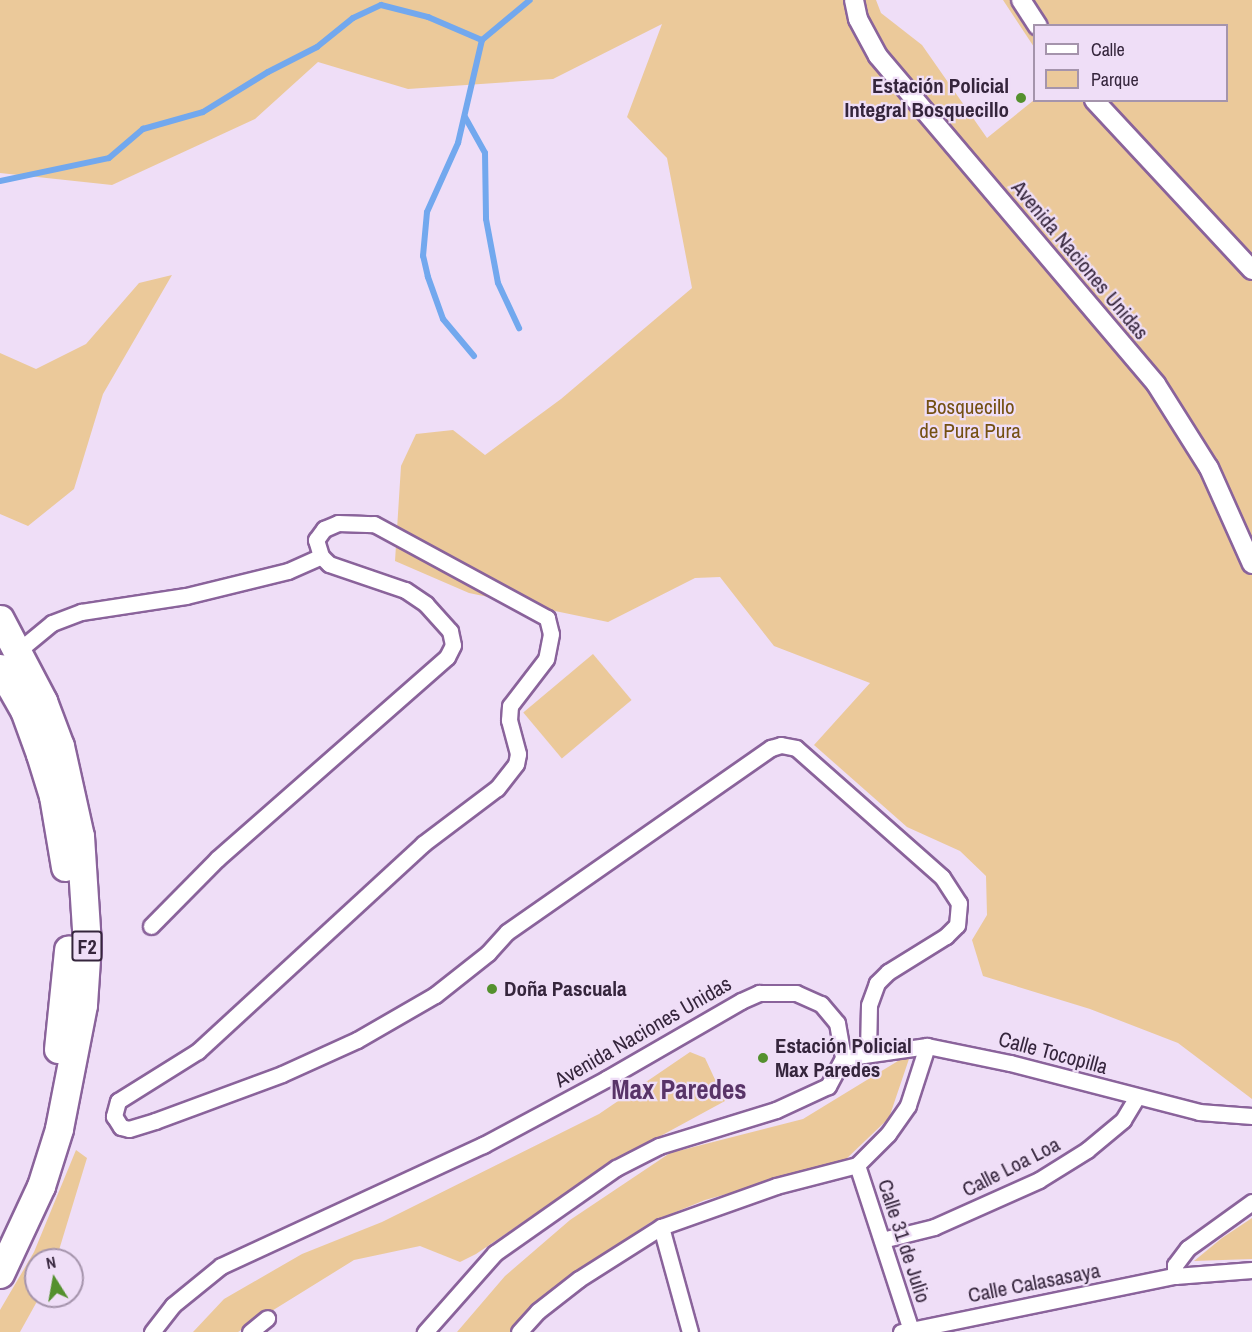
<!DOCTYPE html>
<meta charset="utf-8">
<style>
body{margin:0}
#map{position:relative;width:1252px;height:1332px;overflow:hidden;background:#efdef7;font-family:"Archivo Narrow",sans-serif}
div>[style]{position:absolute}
.green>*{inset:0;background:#ebc99a;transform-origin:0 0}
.stream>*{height:6px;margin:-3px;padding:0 3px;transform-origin:3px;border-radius:3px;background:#72a8ee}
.roads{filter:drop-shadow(2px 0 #8a639b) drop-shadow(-2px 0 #8a639b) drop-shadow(0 2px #8a639b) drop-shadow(0 -2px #8a639b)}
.minor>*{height:15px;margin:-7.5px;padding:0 7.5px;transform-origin:7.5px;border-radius:7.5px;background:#fff}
.tertiary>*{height:18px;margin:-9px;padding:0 9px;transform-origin:9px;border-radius:9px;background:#fff}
.motorway>*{height:27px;margin:-13.5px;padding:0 13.5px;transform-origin:13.5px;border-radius:13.5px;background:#fff}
.dots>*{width:16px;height:16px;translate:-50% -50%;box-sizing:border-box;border:3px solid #efdef7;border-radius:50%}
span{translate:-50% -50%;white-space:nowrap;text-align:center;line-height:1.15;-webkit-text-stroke:4.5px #efdef7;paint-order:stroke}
.shield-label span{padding:2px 4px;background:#efdef7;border:2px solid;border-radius:4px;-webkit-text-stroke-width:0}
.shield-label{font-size:20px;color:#35253c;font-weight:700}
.poi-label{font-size:21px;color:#35253c;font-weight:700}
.right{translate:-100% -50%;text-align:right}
.left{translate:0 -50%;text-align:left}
.street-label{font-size:21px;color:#35253c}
.park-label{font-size:21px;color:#745012}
.district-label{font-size:27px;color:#593468;font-weight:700}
.legend{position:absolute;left:1033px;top:24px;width:195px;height:78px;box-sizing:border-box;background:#efdef7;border:2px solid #a594ac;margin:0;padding:8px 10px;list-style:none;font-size:18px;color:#35253c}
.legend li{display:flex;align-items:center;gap:12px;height:30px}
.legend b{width:30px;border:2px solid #a594ac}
.north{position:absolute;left:24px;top:1248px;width:60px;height:60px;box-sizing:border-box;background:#efdef7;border:2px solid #a594ac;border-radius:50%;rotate:349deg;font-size:16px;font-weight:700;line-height:24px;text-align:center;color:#35253c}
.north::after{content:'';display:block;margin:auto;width:21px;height:27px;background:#54902e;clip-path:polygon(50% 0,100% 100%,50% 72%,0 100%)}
</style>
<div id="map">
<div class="green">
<div style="clip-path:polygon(0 0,876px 0,881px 13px,922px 45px,987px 138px,1034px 100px,1226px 100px,1226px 26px,1034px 26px,1034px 47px,1003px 0,1252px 0,1252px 1099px,1178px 1043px,1090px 1009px,983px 976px,972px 940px,987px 915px,986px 876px,960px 851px,907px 827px,814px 745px,870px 683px,774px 646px,720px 577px,695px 578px,608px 622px,469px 593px,395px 561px,401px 466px,416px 434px,453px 430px,485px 455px,561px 399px,692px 288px,667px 158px,627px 117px,662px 24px,553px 79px,408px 89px,318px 62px,255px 119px,112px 185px,0 173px)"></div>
<div style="clip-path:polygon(172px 275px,103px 394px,74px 489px,28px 526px,0 514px,0 353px,36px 369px,86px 344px,139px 283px)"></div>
<div style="left:593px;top:654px;width:60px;height:91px;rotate:50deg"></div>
<div style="clip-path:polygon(690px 1052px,705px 1058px,725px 1101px,609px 1164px,476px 1254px,460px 1262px,420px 1246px,354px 1260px,238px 1332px,193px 1332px,224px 1299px,302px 1254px,382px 1222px,599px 1114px)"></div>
<div style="clip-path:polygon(911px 1053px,889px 1118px,843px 1162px,705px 1200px,651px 1222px,579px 1270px,511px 1332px,457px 1332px,505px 1276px,570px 1220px,670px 1153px,803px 1119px)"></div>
<div style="clip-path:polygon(76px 1150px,87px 1158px,56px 1260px,36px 1260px,36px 1296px,40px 1296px,20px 1332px,0 1332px,0 1310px,34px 1252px)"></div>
<div style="clip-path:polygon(1252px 1218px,1252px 1259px,1194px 1261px,1222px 1238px)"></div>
</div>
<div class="stream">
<div style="left:465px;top:117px;width:41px;rotate:60.9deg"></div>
<div style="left:485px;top:153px;width:66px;rotate:89.1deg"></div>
<div style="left:486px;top:219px;width:65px;rotate:79.4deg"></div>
<div style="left:498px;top:283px;width:50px;rotate:65deg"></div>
<div style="left:0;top:181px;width:111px;rotate:-11.9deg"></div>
<div style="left:109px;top:158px;width:45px;rotate:-40.5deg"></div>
<div style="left:143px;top:129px;width:62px;rotate:-15.8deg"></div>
<div style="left:203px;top:112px;width:76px;rotate:-31.6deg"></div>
<div style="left:268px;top:72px;width:55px;rotate:-27deg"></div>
<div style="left:317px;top:47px;width:46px;rotate:-38.9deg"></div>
<div style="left:353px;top:18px;width:31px;rotate:-25deg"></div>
<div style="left:381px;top:5px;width:49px;rotate:14.3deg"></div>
<div style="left:428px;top:17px;width:59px;rotate:23.1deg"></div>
<div style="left:474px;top:356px;width:48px;rotate:-130deg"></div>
<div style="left:443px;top:319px;width:45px;rotate:-109.7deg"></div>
<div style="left:428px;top:277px;width:22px;rotate:-103deg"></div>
<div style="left:423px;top:256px;width:44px;rotate:-84.8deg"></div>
<div style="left:427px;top:212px;width:76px;rotate:-65.8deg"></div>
<div style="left:458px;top:143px;width:106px;rotate:-76.9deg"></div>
<div style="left:482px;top:40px;width:62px;rotate:-39.8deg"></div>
</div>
<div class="roads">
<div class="minor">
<div style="left:18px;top:651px;width:44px;rotate:-39.5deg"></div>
<div style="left:52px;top:623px;width:31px;rotate:-21deg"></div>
<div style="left:81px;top:612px;width:106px;rotate:-8.7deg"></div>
<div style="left:186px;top:596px;width:105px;rotate:-13.8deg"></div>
<div style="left:288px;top:571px;width:36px;rotate:-24deg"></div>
<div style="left:151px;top:926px;width:94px;rotate:-45.4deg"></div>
<div style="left:217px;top:859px;width:306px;rotate:-41.3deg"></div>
<div style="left:447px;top:657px;width:13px;rotate:-63deg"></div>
<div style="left:453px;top:645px;width:14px;rotate:-102deg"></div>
<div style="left:450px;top:631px;width:36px;rotate:-132deg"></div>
<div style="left:426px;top:604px;width:25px;rotate:-146deg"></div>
<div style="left:405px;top:590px;width:80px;rotate:-161.1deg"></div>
<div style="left:329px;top:564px;width:11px;rotate:-135deg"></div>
<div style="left:321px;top:556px;width:17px;rotate:-107deg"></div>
<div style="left:316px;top:540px;width:14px;rotate:-54deg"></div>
<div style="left:324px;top:529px;width:15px;rotate:-23deg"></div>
<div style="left:338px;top:523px;width:36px;rotate:2deg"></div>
<div style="left:374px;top:524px;width:197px;rotate:28.5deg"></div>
<div style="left:547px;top:618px;width:16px;rotate:76deg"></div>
<div style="left:551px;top:634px;width:25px;rotate:101deg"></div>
<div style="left:546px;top:659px;width:59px;rotate:127.5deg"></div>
<div style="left:510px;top:706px;width:14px;rotate:94deg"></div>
<div style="left:509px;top:720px;width:35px;rotate:75deg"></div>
<div style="left:518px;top:754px;width:10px;rotate:101deg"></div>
<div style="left:516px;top:764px;width:31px;rotate:128deg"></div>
<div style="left:497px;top:788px;width:93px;rotate:142.9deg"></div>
<div style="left:423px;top:844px;width:306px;rotate:137.4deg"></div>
<div style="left:198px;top:1051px;width:94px;rotate:148deg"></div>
<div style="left:118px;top:1101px;width:16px;rotate:105deg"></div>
<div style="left:114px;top:1116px;width:13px;rotate:58deg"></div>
<div style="left:121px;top:1127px;width:8px;rotate:14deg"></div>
<div style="left:129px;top:1129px;width:27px;rotate:-17deg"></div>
<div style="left:155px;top:1121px;width:135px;rotate:-20.3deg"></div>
<div style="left:282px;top:1074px;width:82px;rotate:-24.4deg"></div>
<div style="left:357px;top:1040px;width:90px;rotate:-30deg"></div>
<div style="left:435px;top:995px;width:68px;rotate:-38.4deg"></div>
<div style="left:488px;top:953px;width:28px;rotate:-48deg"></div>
<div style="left:507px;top:932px;width:322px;rotate:-34.9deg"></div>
<div style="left:771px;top:748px;width:10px;rotate:-17deg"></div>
<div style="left:781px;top:745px;width:15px;rotate:11deg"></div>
<div style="left:796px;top:748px;width:195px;rotate:41.5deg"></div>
<div style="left:942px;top:877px;width:31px;rotate:57deg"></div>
<div style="left:959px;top:903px;width:22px;rotate:95deg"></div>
<div style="left:957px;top:925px;width:16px;rotate:135deg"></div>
<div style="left:946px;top:936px;width:68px;rotate:148.2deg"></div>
<div style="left:888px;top:972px;width:16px;rotate:135deg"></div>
<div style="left:877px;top:983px;width:23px;rotate:110deg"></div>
<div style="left:869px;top:1005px;width:49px;rotate:91.2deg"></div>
<div style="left:843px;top:1058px;width:85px;rotate:-8.1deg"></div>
<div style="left:927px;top:1046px;width:85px;rotate:11.6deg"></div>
<div style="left:1010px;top:1063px;width:195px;rotate:14.5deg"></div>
<div style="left:1199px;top:1112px;width:53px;rotate:4.3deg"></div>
<div style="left:857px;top:1165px;width:174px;rotate:71.9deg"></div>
<div style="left:661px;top:1227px;width:109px;rotate:74.6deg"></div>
<div style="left:882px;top:1240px;width:54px;rotate:-14deg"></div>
<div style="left:934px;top:1227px;width:115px;rotate:-24.1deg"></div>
<div style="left:1039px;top:1180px;width:57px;rotate:-32deg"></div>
<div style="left:1087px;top:1150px;width:47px;rotate:-39.8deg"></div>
<div style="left:1123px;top:1120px;width:27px;rotate:-59deg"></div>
<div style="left:1175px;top:1276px;width:11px;rotate:-90deg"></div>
<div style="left:1175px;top:1265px;width:21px;rotate:-53deg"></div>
<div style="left:1188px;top:1248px;width:79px;rotate:-35.7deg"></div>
<div style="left:152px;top:1332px;width:34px;rotate:-52deg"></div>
<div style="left:173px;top:1305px;width:62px;rotate:-39.1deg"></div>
<div style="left:221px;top:1266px;width:289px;rotate:-24.8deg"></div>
<div style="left:483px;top:1145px;width:140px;rotate:-28.2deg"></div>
<div style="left:606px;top:1079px;width:156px;rotate:-30deg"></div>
<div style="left:741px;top:1001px;width:20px;rotate:-24deg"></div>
<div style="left:759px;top:993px;width:37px"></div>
<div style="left:796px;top:993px;width:27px;rotate:24deg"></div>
<div style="left:821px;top:1004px;width:25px;rotate:50deg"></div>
<div style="left:837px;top:1023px;width:36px;rotate:80deg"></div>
<div style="left:843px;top:1058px;width:32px;rotate:118deg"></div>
<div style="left:828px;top:1086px;width:57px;rotate:155.2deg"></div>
<div style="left:776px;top:1110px;width:122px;rotate:162.9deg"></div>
<div style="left:659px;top:1146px;width:48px;rotate:152.9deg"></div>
<div style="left:616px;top:1168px;width:148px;rotate:144.9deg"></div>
<div style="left:495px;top:1253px;width:106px;rotate:131.5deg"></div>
<div style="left:250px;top:1332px;width:22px;rotate:-39deg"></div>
<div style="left:519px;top:1332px;width:28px;rotate:-48deg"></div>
<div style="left:538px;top:1311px;width:52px;rotate:-38deg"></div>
<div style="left:579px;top:1279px;width:97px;rotate:-32.4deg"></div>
<div style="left:661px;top:1227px;width:122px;rotate:-19.6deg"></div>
<div style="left:776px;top:1186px;width:84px;rotate:-14.5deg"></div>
<div style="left:857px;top:1165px;width:44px;rotate:-45deg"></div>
<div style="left:888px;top:1134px;width:35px;rotate:-55deg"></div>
<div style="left:908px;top:1105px;width:62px;rotate:-72.1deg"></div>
<div style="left:901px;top:1332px;width:280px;rotate:-11.6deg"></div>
<div style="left:1175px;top:1276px;width:77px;rotate:-4.5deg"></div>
</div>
<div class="tertiary">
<div style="left:854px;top:0;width:19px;rotate:78deg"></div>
<div style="left:858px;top:19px;width:42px;rotate:61.6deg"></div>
<div style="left:878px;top:56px;width:430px;rotate:49.7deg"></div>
<div style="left:1156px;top:384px;width:99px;rotate:57.8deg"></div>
<div style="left:1209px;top:468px;width:105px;rotate:65.9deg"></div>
<div style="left:1021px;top:0;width:31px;rotate:57deg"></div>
<div style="left:1094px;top:100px;width:232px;rotate:47.1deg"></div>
</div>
<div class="motorway">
<div style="left:0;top:619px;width:93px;rotate:62.3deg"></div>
<div style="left:43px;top:701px;width:48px;rotate:69.3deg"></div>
<div style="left:60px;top:746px;width:92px;rotate:77.5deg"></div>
<div style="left:80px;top:836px;width:108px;rotate:86.3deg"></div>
<div style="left:87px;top:944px;width:61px;rotate:93.8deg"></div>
<div style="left:83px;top:1005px;width:126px;rotate:101deg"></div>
<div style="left:59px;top:1129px;width:60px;rotate:107.5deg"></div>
<div style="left:41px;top:1186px;width:97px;rotate:115deg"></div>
<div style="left:0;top:668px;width:48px;rotate:60.3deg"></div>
<div style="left:24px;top:710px;width:47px;rotate:70deg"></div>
<div style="left:40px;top:754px;width:44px;rotate:72.8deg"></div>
<div style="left:53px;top:796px;width:72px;rotate:80.4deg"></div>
<div style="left:58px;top:1049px;width:100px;rotate:-84.2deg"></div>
</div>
</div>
<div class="dots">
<div style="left:1021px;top:98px;background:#54902e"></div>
<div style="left:492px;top:989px;background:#54902e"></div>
<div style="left:763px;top:1058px;background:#54902e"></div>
</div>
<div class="shield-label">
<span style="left:87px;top:946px">F2</span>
</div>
<div class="poi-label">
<span class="right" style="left:1009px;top:98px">Estación Policial<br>Integral Bosquecillo</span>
<span class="left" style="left:504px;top:989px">Doña Pascuala</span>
<span class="left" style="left:775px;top:1058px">Estación Policial<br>Max Paredes</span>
</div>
<div class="street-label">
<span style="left:1080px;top:260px;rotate:50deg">Avenida Naciones Unidas</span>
<span style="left:643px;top:1032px;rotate:-30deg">Avenida Naciones Unidas</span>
<span style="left:1053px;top:1053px;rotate:15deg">Calle Tocopilla</span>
<span style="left:1011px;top:1167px;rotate:-27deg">Calle Loa Loa</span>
<span style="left:904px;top:1241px;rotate:72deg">Calle 31 de Julio</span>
<span style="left:1034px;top:1283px;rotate:-11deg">Calle Calasasaya</span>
</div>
<div class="park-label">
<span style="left:970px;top:419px">Bosquecillo<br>de Pura Pura</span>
</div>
<div class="district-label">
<span style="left:679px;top:1090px">Max Paredes</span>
</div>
<ul class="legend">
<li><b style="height:8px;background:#fff"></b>Calle</li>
<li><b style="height:16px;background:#ebc99a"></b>Parque</li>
</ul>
<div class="north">N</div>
</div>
